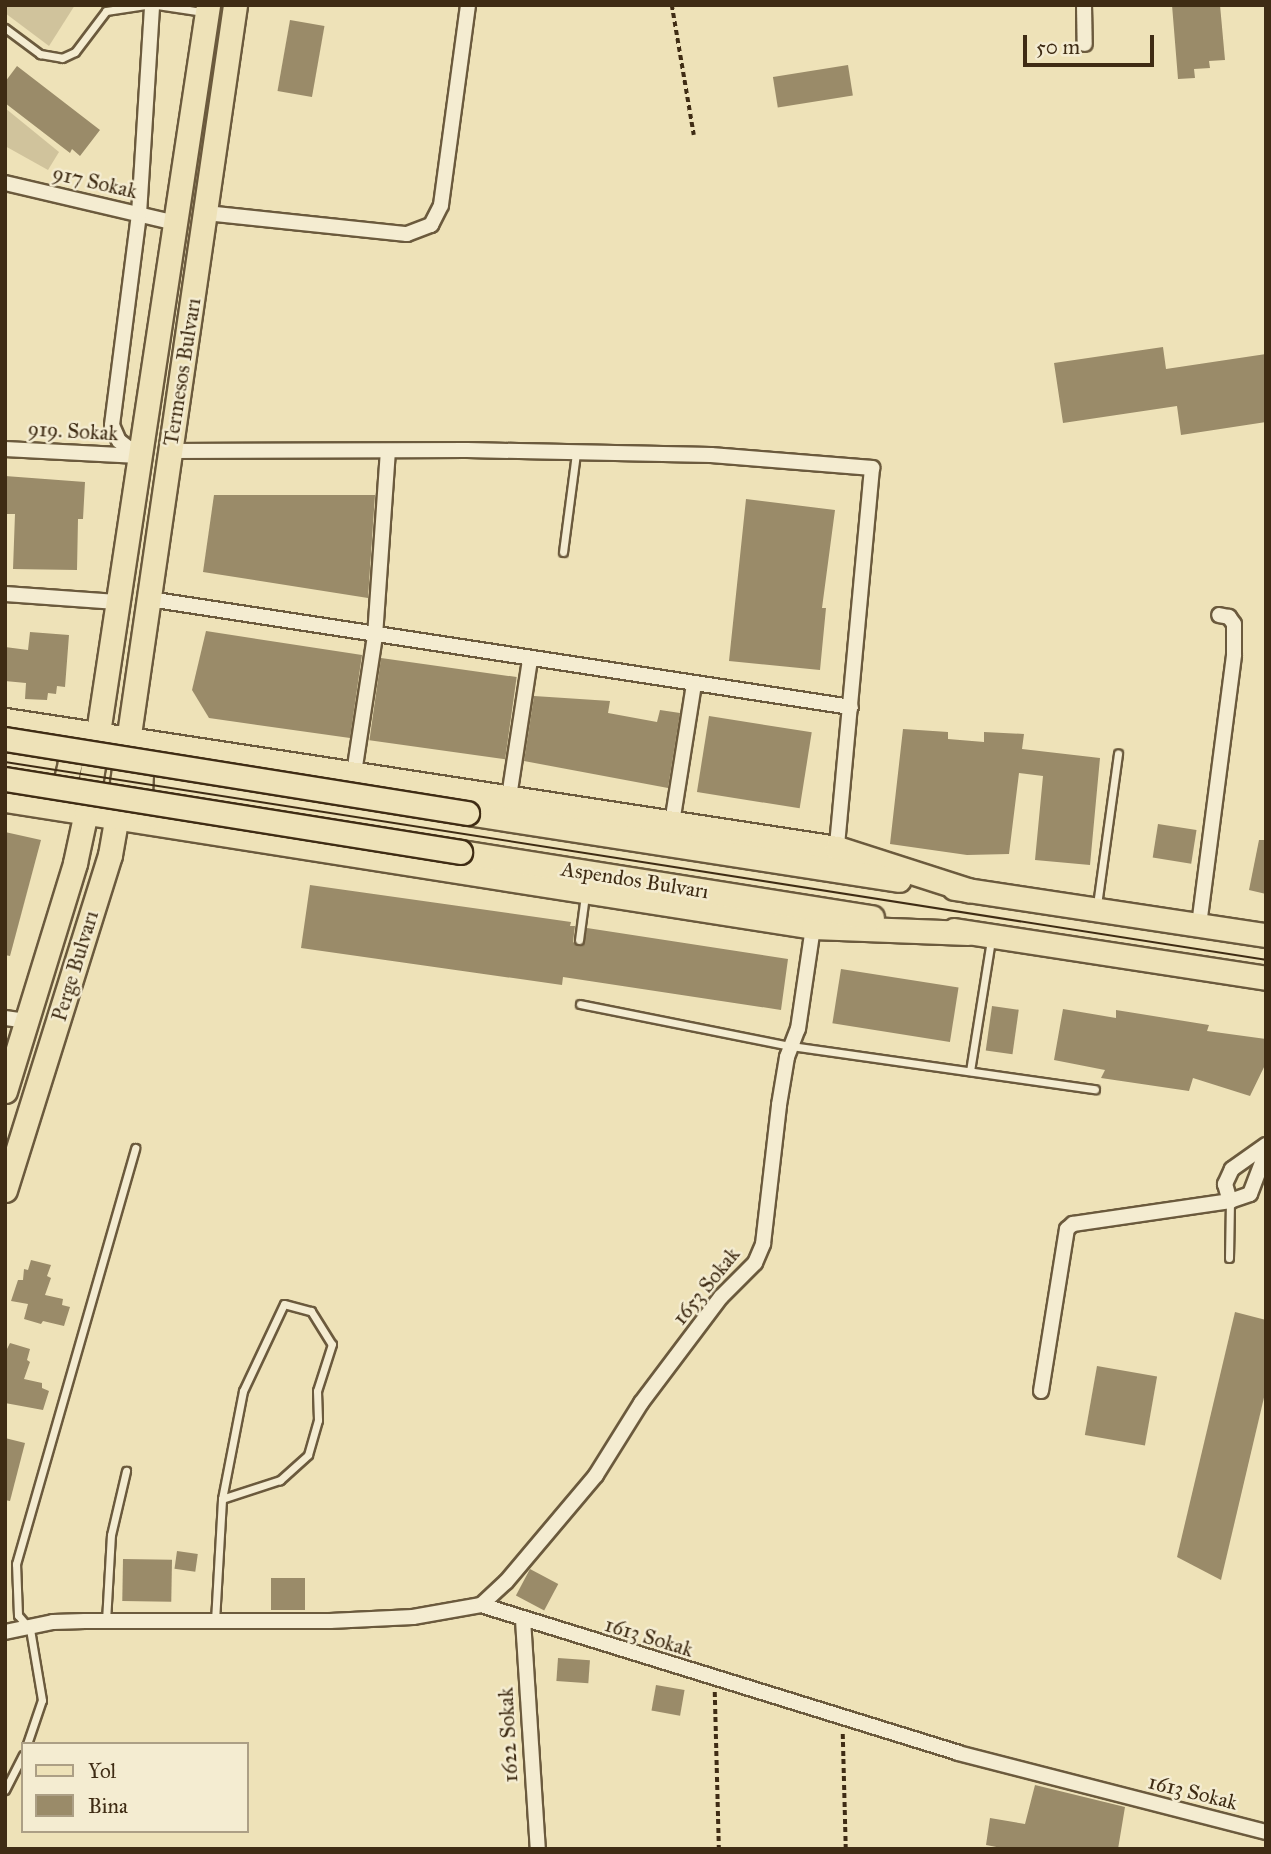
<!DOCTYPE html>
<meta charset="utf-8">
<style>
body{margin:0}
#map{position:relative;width:1271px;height:1854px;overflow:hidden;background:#eee2b8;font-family:"IM FELL Great Primer",serif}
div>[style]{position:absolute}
.green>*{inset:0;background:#d0c39c}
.building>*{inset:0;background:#9a8b69;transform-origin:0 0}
.path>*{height:3.5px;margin-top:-1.75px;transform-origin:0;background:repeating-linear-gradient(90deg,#3f2c14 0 5px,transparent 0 8.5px)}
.roads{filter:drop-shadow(2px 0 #6b5a3d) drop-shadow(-2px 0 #6b5a3d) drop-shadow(0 2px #6b5a3d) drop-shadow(0 -2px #6b5a3d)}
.lane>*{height:7px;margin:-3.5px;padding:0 3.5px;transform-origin:3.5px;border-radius:3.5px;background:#f4ecd1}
.street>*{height:14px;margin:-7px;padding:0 7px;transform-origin:7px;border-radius:7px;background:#f4ecd1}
.primary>*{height:23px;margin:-11.5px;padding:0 11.5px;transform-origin:11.5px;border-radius:11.5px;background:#eee2b8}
.tram>*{height:2px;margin:-1px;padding:0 1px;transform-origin:1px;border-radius:1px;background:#3f2c14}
.bridges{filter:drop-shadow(2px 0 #3f2c14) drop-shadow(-2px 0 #3f2c14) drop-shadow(0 2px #3f2c14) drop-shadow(0 -2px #3f2c14)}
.primary-bridge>*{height:23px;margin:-11.5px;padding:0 11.5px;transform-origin:11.5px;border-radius:11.5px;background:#eee2b8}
span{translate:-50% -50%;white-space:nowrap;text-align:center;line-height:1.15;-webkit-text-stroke:5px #f4ecd1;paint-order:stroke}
.street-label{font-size:21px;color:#3f2c14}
.frame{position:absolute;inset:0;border:7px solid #3f2c14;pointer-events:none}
.legend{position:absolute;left:21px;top:1742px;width:228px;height:91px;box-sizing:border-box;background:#f4ecd1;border:2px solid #ac9f85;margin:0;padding:9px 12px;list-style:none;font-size:21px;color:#3f2c14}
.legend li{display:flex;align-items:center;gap:14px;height:35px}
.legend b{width:35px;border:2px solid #ac9f85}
.scale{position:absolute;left:1023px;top:35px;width:131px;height:32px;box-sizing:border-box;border:4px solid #3f2c14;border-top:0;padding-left:9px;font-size:21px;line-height:24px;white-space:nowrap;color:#3f2c14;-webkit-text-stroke:5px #f4ecd1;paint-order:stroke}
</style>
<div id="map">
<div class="green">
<div style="clip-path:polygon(5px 5px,75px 5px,49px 46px,5px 13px)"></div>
<div style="clip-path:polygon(5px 108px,59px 152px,48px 170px,5px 146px)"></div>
</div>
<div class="building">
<div style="clip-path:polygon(1172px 5px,1220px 5px,1225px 60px,1209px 61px,1210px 68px,1194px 69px,1195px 78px,1178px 79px)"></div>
<div style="left:290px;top:20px;width:35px;height:72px;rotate:10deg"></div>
<div style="left:848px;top:65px;width:31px;height:76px;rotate:81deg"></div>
<div style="clip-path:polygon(17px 66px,100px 130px,80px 156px,72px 149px,70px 153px,5px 103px,5px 82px)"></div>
<div style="clip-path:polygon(1163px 347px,1166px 369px,1266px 354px,1266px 422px,1181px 435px,1177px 406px,1063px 423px,1054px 363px)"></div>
<div style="clip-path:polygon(5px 476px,85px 482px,83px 519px,78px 519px,77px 570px,13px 569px,15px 514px,5px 514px)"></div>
<div style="clip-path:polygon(214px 495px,375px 495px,368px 598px,203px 572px)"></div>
<div style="clip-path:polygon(746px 499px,835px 510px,822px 608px,826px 608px,820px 670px,729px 661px)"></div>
<div style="clip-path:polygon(206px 631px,362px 655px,350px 738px,209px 718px,192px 690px)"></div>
<div style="clip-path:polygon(30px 632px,69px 635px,65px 687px,57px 686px,56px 694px,48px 693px,47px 700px,25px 699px,26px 683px,5px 681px,5px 647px,28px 650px)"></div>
<div style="left:381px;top:658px;width:137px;height:83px;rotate:8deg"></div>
<div style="clip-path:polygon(534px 696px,610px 701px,608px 713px,657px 722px,660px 710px,680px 713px,668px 788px,524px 761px)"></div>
<div style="left:709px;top:716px;width:104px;height:77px;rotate:9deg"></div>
<div style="clip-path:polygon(903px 729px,948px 732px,948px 739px,984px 742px,984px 732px,1024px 734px,1022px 749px,1100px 758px,1090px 865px,1035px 860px,1043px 776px,1019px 773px,1009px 854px,967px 855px,890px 844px)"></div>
<div style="left:1158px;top:824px;width:39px;height:34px;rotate:9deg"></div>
<div style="clip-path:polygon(5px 832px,41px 840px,10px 956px,5px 955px)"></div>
<div style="clip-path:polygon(1259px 840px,1266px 840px,1266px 894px,1249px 890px)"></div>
<div style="clip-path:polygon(310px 885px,571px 922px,570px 926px,575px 926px,573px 942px,578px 946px,584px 943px,587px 928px,788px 959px,781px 1010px,563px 977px,562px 985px,301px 948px)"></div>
<div style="left:841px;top:969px;width:119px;height:55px;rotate:9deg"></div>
<div style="left:992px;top:1006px;width:27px;height:45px;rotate:8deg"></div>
<div style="clip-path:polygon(1063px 1009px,1116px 1018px,1116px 1010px,1209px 1025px,1207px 1031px,1266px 1039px,1266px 1063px,1250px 1096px,1193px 1078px,1189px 1091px,1101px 1078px,1105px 1070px,1054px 1060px)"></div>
<div style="clip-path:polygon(31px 1260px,51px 1265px,47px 1276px,51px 1278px,45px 1295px,63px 1299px,62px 1305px,70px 1307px,64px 1326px,43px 1321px,41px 1324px,24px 1319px,28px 1304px,11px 1301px,18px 1280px,23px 1280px,24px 1269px,28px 1270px)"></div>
<div style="clip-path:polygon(1235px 1312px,1266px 1320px,1266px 1389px,1221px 1580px,1177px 1557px)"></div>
<div style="clip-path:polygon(10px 1343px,30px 1349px,27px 1360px,30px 1362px,24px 1379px,42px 1383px,42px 1388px,49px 1391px,43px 1410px,5px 1403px,5px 1353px)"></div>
<div style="left:1097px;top:1366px;width:61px;height:70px;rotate:10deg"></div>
<div style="clip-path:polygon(5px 1438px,25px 1443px,10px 1501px,5px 1500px)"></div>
<div style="left:177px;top:1551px;width:21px;height:18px;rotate:8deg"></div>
<div style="left:123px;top:1559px;width:49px;height:42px;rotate:1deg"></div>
<div style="left:530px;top:1569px;width:32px;height:30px;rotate:28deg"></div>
<div style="left:271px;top:1578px;width:34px;height:32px"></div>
<div style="left:558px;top:1658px;width:32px;height:23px;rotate:4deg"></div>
<div style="left:656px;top:1685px;width:29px;height:26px;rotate:10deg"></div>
<div style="clip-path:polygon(1035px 1785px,1125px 1807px,1118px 1849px,1007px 1849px,986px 1845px,990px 1818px,1025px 1824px)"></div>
</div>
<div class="path">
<div style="left:672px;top:5px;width:132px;rotate:80.4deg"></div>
<div style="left:715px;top:1692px;width:157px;rotate:88.5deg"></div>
<div style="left:843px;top:1734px;width:115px;rotate:88.5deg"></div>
</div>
<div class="roads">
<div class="lane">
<div style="left:157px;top:5px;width:47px;rotate:8.7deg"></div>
<div style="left:5px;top:28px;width:44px;rotate:36.6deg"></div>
<div style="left:40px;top:54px;width:22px;rotate:10deg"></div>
<div style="left:62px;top:58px;width:14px;rotate:-25deg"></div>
<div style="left:75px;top:52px;width:51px;rotate:-52.9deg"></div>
<div style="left:106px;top:11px;width:40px;rotate:-8.5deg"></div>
<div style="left:563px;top:552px;width:100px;rotate:-82.5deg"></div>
<div style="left:1097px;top:905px;width:153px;rotate:-82.1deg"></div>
<div style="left:579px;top:940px;width:45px;rotate:-82.4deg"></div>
<div style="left:580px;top:1004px;width:215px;rotate:11.3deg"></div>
<div style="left:791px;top:1046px;width:307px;rotate:8.1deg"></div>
<div style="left:970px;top:1071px;width:133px;rotate:-80.9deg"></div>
<div style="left:1229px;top:1258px;width:57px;rotate:-89deg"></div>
<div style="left:106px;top:1621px;width:86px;rotate:-86.7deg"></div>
<div style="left:111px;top:1535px;width:66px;rotate:-76.8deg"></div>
<div style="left:215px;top:1621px;width:122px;rotate:-86.7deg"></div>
<div style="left:222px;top:1499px;width:110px;rotate:-79deg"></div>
<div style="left:243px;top:1391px;width:96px;rotate:-64.8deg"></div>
<div style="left:284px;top:1304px;width:28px;rotate:15deg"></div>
<div style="left:311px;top:1311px;width:39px;rotate:58deg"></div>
<div style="left:332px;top:1344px;width:49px;rotate:107.7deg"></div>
<div style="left:317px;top:1391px;width:29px;rotate:88deg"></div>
<div style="left:318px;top:1420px;width:36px;rotate:106deg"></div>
<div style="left:308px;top:1455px;width:38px;rotate:138deg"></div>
<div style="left:280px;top:1480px;width:61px;rotate:161.9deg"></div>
<div style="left:27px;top:1744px;width:46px;rotate:-71.2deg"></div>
<div style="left:42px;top:1700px;width:72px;rotate:-99.6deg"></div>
<div style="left:30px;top:1629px;width:18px;rotate:-131deg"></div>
<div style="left:18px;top:1615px;width:51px;rotate:-92.2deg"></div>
<div style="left:16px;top:1564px;width:433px;rotate:-74deg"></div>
<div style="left:5px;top:1790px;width:39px;rotate:-63deg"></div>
</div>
<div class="street">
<div style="left:1084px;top:5px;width:39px;rotate:89deg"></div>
<div style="left:5px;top:183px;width:176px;rotate:13.2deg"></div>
<div style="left:206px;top:213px;width:202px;rotate:6deg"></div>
<div style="left:407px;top:234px;width:26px;rotate:-21deg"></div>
<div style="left:431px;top:225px;width:22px;rotate:-63deg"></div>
<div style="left:441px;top:205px;width:202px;rotate:-82.3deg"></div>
<div style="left:5px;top:449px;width:134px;rotate:3deg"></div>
<div style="left:170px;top:451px;width:297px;rotate:-0.2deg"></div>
<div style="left:467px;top:450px;width:244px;rotate:1.2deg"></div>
<div style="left:711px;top:455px;width:162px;rotate:4.6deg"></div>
<div style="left:872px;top:468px;width:382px;rotate:95.3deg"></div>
<div style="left:139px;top:456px;width:25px;rotate:-143deg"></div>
<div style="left:119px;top:441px;width:17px;rotate:-114deg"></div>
<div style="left:112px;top:425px;width:213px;rotate:-82.7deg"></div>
<div style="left:139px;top:214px;width:209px;rotate:-86.4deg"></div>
<div style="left:5px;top:594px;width:112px;rotate:4.1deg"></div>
<div style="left:149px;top:599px;width:710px;rotate:8.75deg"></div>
<div style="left:354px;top:773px;width:139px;rotate:-81.3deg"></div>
<div style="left:375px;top:636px;width:185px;rotate:-86deg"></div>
<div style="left:509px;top:797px;width:139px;rotate:-81.3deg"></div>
<div style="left:672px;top:823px;width:141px;rotate:-81deg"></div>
<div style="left:1199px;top:925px;width:273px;rotate:-82.6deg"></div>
<div style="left:1234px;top:654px;width:30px;rotate:-90deg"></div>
<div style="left:1234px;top:624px;width:9px;rotate:-126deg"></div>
<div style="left:1229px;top:617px;width:10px;rotate:-169deg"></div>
<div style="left:5px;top:1018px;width:21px;rotate:8deg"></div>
<div style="left:1266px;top:1145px;width:42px;rotate:144.8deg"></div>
<div style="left:1232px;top:1169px;width:17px;rotate:115deg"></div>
<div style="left:1225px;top:1184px;width:18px;rotate:74deg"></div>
<div style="left:1230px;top:1201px;width:21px;rotate:-19deg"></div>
<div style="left:1250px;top:1194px;width:45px;rotate:-69.1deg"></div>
<div style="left:1041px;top:1391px;width:164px;rotate:-80.9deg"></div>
<div style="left:1067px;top:1229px;width:8px;rotate:-40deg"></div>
<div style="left:1073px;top:1224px;width:159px;rotate:-8.3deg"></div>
<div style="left:481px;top:1605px;width:34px;rotate:-43deg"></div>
<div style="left:506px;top:1582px;width:140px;rotate:-49.9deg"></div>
<div style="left:596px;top:1475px;width:85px;rotate:-58deg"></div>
<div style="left:641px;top:1403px;width:133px;rotate:-53deg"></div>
<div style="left:721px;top:1297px;width:48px;rotate:-45deg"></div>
<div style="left:755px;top:1263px;width:21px;rotate:-67deg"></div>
<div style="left:763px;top:1244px;width:140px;rotate:-83.4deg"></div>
<div style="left:779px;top:1105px;width:49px;rotate:-80.5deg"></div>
<div style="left:787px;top:1057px;width:30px;rotate:-69deg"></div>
<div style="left:798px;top:1029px;width:103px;rotate:-81.6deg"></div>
<div style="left:523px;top:1620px;width:229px;rotate:86.3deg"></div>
<div style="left:5px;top:1632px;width:49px;rotate:-11.8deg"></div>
<div style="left:53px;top:1622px;width:32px;rotate:-2deg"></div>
<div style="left:85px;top:1621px;width:245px"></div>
<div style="left:330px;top:1621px;width:83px;rotate:-2.8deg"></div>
<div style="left:413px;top:1617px;width:69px;rotate:-10deg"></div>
<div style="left:481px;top:1605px;width:499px;rotate:17.2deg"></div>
<div style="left:958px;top:1753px;width:318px;rotate:14.4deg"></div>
</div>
<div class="primary">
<div style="left:5px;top:720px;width:842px;rotate:8.75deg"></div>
<div style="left:837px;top:848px;width:138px;rotate:17.8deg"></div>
<div style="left:5px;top:800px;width:818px;rotate:8.93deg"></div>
<div style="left:813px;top:927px;width:155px;rotate:2.2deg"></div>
<div style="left:50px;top:801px;width:23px;rotate:-49deg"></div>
<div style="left:65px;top:784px;width:22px;rotate:-77deg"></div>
<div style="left:70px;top:763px;width:22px;rotate:-95deg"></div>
<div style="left:68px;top:741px;width:11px;rotate:-139deg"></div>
<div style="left:467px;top:813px;width:437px;rotate:8.8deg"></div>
<div style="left:152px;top:817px;width:6px;rotate:-149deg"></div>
<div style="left:147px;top:814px;width:22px;rotate:-108deg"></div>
<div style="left:140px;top:793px;width:21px;rotate:-87deg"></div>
<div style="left:141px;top:772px;width:22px;rotate:-58deg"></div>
<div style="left:153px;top:753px;width:7px;rotate:-27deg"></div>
<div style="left:460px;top:852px;width:417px;rotate:9deg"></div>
<div style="left:954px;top:888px;width:316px;rotate:8.6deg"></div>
<div style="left:954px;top:930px;width:316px;rotate:8.7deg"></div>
<div style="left:5px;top:1091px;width:239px;rotate:-72.9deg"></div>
<div style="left:75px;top:863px;width:52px;rotate:-77.8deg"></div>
<div style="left:86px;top:812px;width:816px;rotate:-81.4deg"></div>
<div style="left:5px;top:1190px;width:351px;rotate:-72.6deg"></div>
<div style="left:110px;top:855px;width:39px;rotate:-80deg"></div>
<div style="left:117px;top:817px;width:821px;rotate:-81.73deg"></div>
</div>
</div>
<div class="tram">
<div style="left:5px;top:762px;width:1276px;rotate:8.92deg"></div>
</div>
<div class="bridges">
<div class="primary-bridge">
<div style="left:5px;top:739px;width:468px;rotate:9.1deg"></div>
<div style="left:5px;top:779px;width:461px;rotate:9.1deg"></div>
</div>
</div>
<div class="street-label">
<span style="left:95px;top:182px;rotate:13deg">917 Sokak</span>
<span style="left:182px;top:372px;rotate:-81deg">Termesos Bulvarı</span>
<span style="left:73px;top:431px;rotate:3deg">919. Sokak</span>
<span style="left:635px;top:880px;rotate:9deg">Aspendos Bulvarı</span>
<span style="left:75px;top:966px;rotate:-73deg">Perge Bulvarı</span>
<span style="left:706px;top:1286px;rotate:-51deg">1653 Sokak</span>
<span style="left:649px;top:1637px;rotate:17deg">1613 Sokak</span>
<span style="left:508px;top:1735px;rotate:-93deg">1622 Sokak</span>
<span style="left:1193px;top:1792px;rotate:14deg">1613 Sokak</span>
</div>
<div class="frame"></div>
<ul class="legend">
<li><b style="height:9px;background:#eee2b8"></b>Yol</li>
<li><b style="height:19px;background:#9a8b69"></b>Bina</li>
</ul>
<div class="scale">50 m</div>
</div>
